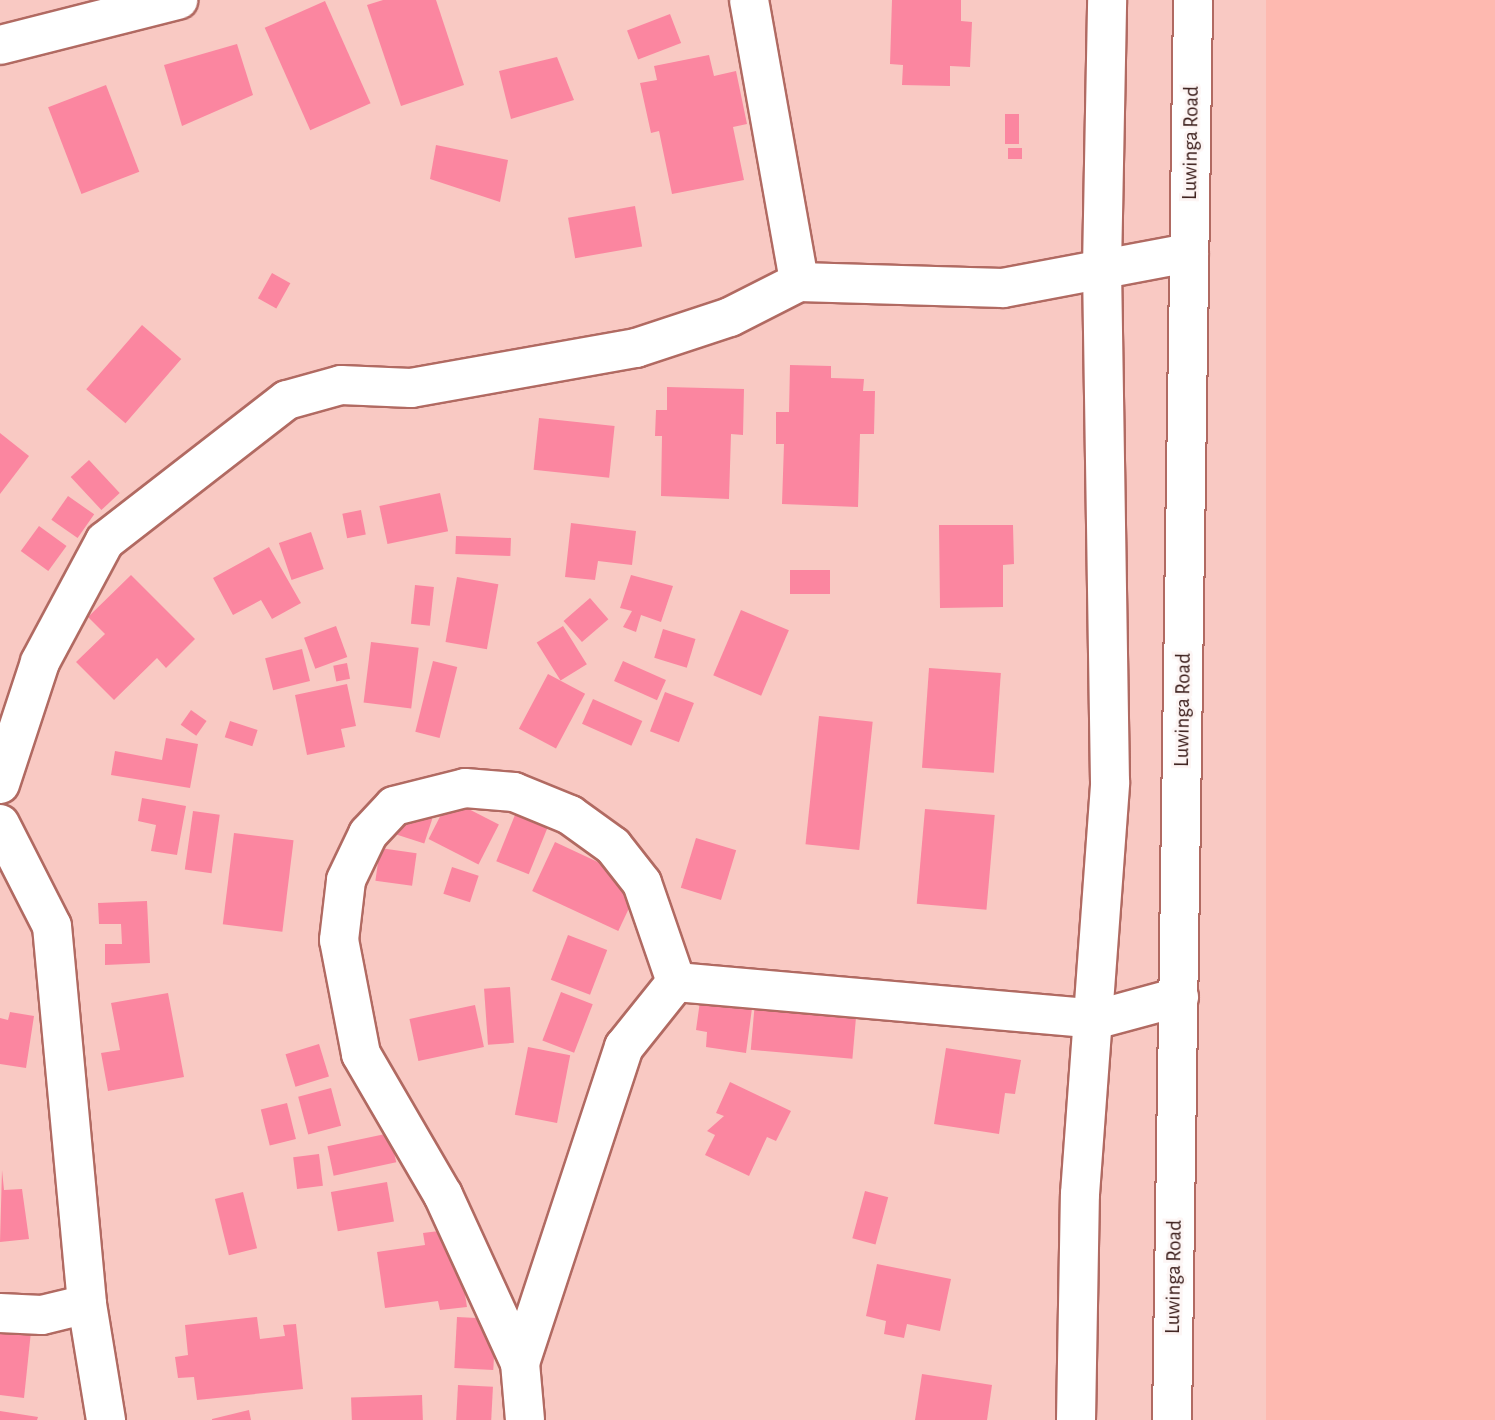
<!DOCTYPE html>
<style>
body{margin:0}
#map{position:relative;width:1495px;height:1420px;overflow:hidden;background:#f9c9c3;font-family:"Alegreya Sans",sans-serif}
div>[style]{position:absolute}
.built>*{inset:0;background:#feb9b0;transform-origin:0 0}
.building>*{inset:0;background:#fb86a0;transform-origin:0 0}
.roads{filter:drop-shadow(2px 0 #b16a62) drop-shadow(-2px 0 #b16a62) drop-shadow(0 2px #b16a62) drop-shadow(0 -2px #b16a62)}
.minor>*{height:38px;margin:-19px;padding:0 19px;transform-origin:19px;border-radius:19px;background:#fff}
.highway>*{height:38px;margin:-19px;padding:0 19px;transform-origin:19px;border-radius:19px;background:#fff}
span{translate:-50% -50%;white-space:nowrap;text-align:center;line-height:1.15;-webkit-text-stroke:6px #fdf5f4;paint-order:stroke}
.street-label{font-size:21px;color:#3d201d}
</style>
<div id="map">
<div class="built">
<div style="left:1266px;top:0;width:229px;height:1420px"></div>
</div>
<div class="building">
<div style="clip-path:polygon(383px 0,436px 0,464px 85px,401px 106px,367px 5px)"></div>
<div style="clip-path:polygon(892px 0,961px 0,961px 21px,972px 22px,970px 67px,950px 66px,950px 86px,902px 85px,903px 65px,890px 64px)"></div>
<div style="left:325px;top:1px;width:112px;height:66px;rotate:66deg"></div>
<div style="left:670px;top:14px;width:31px;height:46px;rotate:69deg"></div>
<div style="clip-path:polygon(237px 44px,253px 95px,182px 126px,164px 65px)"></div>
<div style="clip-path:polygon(709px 55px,714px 76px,736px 71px,747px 124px,733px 127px,744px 180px,672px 194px,659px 131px,651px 133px,640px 83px,657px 80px,654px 66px)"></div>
<div style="clip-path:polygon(557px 57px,574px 100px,511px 119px,499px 71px)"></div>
<div style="left:106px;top:85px;width:93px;height:62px;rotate:69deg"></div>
<div style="left:1005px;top:114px;width:14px;height:30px"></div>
<div style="clip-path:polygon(436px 145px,508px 160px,500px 202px,430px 179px)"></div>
<div style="left:1008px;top:148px;width:14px;height:11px"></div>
<div style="left:635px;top:206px;width:41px;height:68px;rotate:80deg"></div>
<div style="left:272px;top:273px;width:21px;height:29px;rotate:29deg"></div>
<div style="left:142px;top:325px;width:52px;height:85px;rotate:41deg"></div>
<div style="clip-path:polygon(790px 365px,831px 366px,831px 378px,864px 379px,863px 391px,875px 391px,874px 434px,860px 434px,858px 507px,782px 504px,784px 444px,776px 444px,776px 412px,789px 412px)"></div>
<div style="clip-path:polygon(667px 387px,744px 389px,743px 435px,731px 434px,729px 499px,661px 496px,662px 436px,655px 436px,656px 410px,667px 410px)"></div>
<div style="left:539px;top:418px;width:76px;height:52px;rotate:6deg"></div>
<div style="clip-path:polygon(0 433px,29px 456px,0 494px)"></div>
<div style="left:89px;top:460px;width:45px;height:25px;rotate:47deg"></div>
<div style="left:440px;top:493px;width:39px;height:62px;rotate:78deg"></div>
<div style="left:68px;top:496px;width:32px;height:29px;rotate:35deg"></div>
<div style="left:361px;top:510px;width:25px;height:19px;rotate:79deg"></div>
<div style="clip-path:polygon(571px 523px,636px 531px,632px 565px,598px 561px,595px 580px,565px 577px)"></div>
<div style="clip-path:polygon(939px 525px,1013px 525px,1014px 564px,1003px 565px,1003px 607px,940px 608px)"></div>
<div style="left:39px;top:526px;width:34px;height:31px;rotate:36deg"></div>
<div style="left:311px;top:532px;width:39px;height:34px;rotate:71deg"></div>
<div style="left:456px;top:536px;width:55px;height:18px;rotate:2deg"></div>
<div style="clip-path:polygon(269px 547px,301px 603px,272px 619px,261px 600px,233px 615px,213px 578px)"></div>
<div style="left:790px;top:570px;width:40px;height:24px"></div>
<div style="clip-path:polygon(131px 575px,195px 639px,166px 668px,157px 658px,114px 700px,76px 662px,105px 634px,88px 617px)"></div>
<div style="clip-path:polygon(631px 575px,673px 586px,661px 622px,641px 615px,636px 632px,623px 627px,632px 611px,620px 608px)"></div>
<div style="left:457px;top:577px;width:42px;height:66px;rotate:10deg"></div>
<div style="left:415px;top:585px;width:19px;height:39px;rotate:6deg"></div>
<div style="left:590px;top:598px;width:28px;height:35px;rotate:49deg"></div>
<div style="left:741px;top:610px;width:52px;height:71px;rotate:23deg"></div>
<div style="left:336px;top:626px;width:33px;height:34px;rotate:70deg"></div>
<div style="left:563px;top:626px;width:45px;height:31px;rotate:58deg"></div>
<div style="left:663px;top:629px;width:34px;height:30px;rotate:17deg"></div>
<div style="left:371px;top:642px;width:48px;height:61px;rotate:7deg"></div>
<div style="left:302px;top:649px;width:33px;height:38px;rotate:76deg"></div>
<div style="left:433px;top:661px;width:25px;height:73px;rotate:14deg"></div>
<div style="left:623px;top:661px;width:47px;height:22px;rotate:24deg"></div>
<div style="left:347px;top:663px;width:16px;height:14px;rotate:79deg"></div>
<div style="left:929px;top:668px;width:72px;height:100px;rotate:4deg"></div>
<div style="left:548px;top:674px;width:42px;height:62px;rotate:28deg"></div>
<div style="clip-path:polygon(347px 684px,356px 726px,341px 729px,345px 747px,307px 755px,295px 695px)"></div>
<div style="left:665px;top:692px;width:31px;height:42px;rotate:21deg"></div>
<div style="left:593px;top:699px;width:54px;height:27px;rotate:24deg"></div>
<div style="left:191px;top:710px;width:19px;height:18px;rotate:35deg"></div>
<div style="left:819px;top:716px;width:54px;height:129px;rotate:6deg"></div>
<div style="left:230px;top:721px;width:29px;height:17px;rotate:18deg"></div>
<div style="clip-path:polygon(166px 738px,198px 744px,190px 788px,111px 775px,115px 751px,162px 760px)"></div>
<div style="clip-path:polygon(142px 798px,186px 806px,177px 855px,151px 851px,156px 825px,138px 821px)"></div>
<div style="left:449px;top:799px;width:56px;height:45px;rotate:27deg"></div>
<div style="left:521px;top:800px;width:35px;height:66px;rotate:22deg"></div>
<div style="left:399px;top:808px;width:35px;height:26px;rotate:18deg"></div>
<div style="left:925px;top:809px;width:70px;height:95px;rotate:5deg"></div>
<div style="left:193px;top:811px;width:27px;height:59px;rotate:8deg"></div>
<div style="left:234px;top:833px;width:60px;height:92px;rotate:7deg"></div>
<div style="left:696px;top:838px;width:42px;height:52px;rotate:17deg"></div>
<div style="left:555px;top:842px;width:95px;height:54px;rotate:25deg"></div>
<div style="left:380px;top:848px;width:37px;height:33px;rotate:8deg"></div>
<div style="left:452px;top:867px;width:28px;height:28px;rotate:18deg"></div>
<div style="clip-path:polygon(147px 901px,150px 963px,105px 965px,105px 944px,122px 944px,121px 924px,99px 924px,98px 903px)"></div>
<div style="left:568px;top:935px;width:42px;height:48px;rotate:21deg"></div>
<div style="left:510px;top:987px;width:56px;height:26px;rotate:86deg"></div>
<div style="left:756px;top:990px;width:102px;height:60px;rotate:5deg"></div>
<div style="left:561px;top:992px;width:34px;height:52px;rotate:21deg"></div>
<div style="clip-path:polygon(168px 993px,184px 1077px,108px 1091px,101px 1053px,120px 1050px,111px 1003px)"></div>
<div style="clip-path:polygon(701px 994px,753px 1001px,746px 1053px,706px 1047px,707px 1032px,696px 1030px)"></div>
<div style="left:475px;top:1005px;width:43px;height:67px;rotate:78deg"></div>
<div style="clip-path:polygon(10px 1012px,34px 1016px,26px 1068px,0 1064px,0 1018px,8px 1020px)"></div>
<div style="left:319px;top:1044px;width:34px;height:35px;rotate:73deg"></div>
<div style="left:528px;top:1047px;width:43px;height:69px;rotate:11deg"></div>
<div style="clip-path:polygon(946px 1048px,1021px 1060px,1015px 1094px,1005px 1093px,999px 1134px,934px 1124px)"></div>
<div style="clip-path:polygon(730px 1082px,791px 1111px,776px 1141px,767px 1137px,749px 1176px,705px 1155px,715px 1135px,707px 1131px,724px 1116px,716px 1113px)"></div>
<div style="left:331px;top:1088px;width:39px;height:34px;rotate:75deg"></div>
<div style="left:287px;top:1103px;width:37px;height:27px;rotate:76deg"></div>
<div style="left:390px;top:1133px;width:30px;height:64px;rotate:78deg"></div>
<div style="left:319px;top:1154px;width:32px;height:26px;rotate:83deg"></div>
<div style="clip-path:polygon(2px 1170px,4px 1190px,22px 1189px,29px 1239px,0 1242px)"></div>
<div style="left:387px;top:1182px;width:40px;height:57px;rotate:80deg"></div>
<div style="left:865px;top:1191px;width:24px;height:49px;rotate:15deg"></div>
<div style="left:243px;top:1192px;width:58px;height:29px;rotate:76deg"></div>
<div style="clip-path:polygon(455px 1229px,467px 1307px,440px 1310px,438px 1301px,385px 1308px,377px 1252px,425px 1245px,423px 1233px)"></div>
<div style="clip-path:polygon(877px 1264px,951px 1279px,940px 1331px,907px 1324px,904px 1338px,884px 1334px,886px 1321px,866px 1316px)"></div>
<div style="clip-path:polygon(257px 1317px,260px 1339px,285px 1336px,283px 1325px,296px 1324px,303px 1389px,197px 1400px,194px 1377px,178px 1378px,175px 1357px,188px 1355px,185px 1325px)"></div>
<div style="left:457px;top:1317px;width:39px;height:51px;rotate:3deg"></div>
<div style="clip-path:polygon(0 1318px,32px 1322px,24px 1398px,0 1395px)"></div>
<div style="clip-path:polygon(922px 1374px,992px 1385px,987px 1420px,915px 1420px)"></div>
<div style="left:458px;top:1385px;width:35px;height:35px;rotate:3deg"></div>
<div style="left:422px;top:1395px;width:25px;height:71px;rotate:88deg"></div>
<div style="clip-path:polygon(249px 1410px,251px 1420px,212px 1420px,212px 1419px)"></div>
<div style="clip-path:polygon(0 1411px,38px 1417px,37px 1420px,0 1420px)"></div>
</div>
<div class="roads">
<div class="minor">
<div style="left:749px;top:0;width:286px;rotate:79.9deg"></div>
<div style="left:0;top:45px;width:184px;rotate:-14.2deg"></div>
<div style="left:0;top:784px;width:128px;rotate:-71.8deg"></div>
<div style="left:40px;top:662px;width:137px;rotate:-61.8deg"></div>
<div style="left:105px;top:541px;width:230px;rotate:-37.8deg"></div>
<div style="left:287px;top:400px;width:56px;rotate:-15.5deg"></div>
<div style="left:341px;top:385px;width:70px;rotate:2.5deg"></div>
<div style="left:411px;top:388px;width:229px;rotate:-10.1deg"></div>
<div style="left:636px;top:348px;width:99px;rotate:-18.3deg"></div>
<div style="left:730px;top:317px;width:77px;rotate:-26.9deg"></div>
<div style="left:799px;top:282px;width:204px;rotate:1.7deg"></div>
<div style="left:1003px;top:288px;width:189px;rotate:-10.7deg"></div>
<div style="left:0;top:824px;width:114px;rotate:63deg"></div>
<div style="left:52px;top:926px;width:380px;rotate:84.7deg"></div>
<div style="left:87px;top:1304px;width:118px;rotate:80.7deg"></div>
<div style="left:0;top:1313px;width:42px;rotate:2.7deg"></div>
<div style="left:42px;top:1315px;width:46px;rotate:-13.7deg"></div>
<div style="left:520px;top:1363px;width:185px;rotate:-114.6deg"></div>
<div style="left:443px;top:1195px;width:163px;rotate:-120.2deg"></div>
<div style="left:361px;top:1054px;width:116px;rotate:-100.9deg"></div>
<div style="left:339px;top:940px;width:60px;rotate:-83.3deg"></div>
<div style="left:346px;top:880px;width:51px;rotate:-64.4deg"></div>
<div style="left:368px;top:834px;width:38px;rotate:-47deg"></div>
<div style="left:394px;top:806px;width:73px;rotate:-14.2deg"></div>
<div style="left:465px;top:788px;width:49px;rotate:4.7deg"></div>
<div style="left:514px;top:792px;width:61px;rotate:22.3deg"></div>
<div style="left:570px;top:815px;width:53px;rotate:35.8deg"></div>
<div style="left:613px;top:846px;width:47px;rotate:51.9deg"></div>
<div style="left:642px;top:883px;width:105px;rotate:71deg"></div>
<div style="left:525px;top:1420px;width:57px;rotate:-95deg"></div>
<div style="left:520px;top:1363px;width:333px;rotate:-71.8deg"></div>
<div style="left:624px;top:1047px;width:83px;rotate:-51.3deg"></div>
<div style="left:676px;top:982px;width:424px;rotate:5deg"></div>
<div style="left:1098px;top:1019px;width:84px;rotate:-15.2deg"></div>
<div style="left:1076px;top:1420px;width:226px;rotate:-89deg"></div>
<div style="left:1080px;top:1194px;width:413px;rotate:-85.8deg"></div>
<div style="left:1110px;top:782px;width:514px;rotate:-90.89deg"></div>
<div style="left:1102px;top:268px;width:268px;rotate:-88.9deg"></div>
</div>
<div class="highway">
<div style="left:1172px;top:1420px;width:1420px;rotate:-89.15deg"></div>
</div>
</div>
<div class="street-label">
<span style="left:1191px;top:143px;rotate:-89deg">Luwinga Road</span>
<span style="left:1183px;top:710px;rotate:-89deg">Luwinga Road</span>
<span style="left:1174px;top:1277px;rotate:-89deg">Luwinga Road</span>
</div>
</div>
